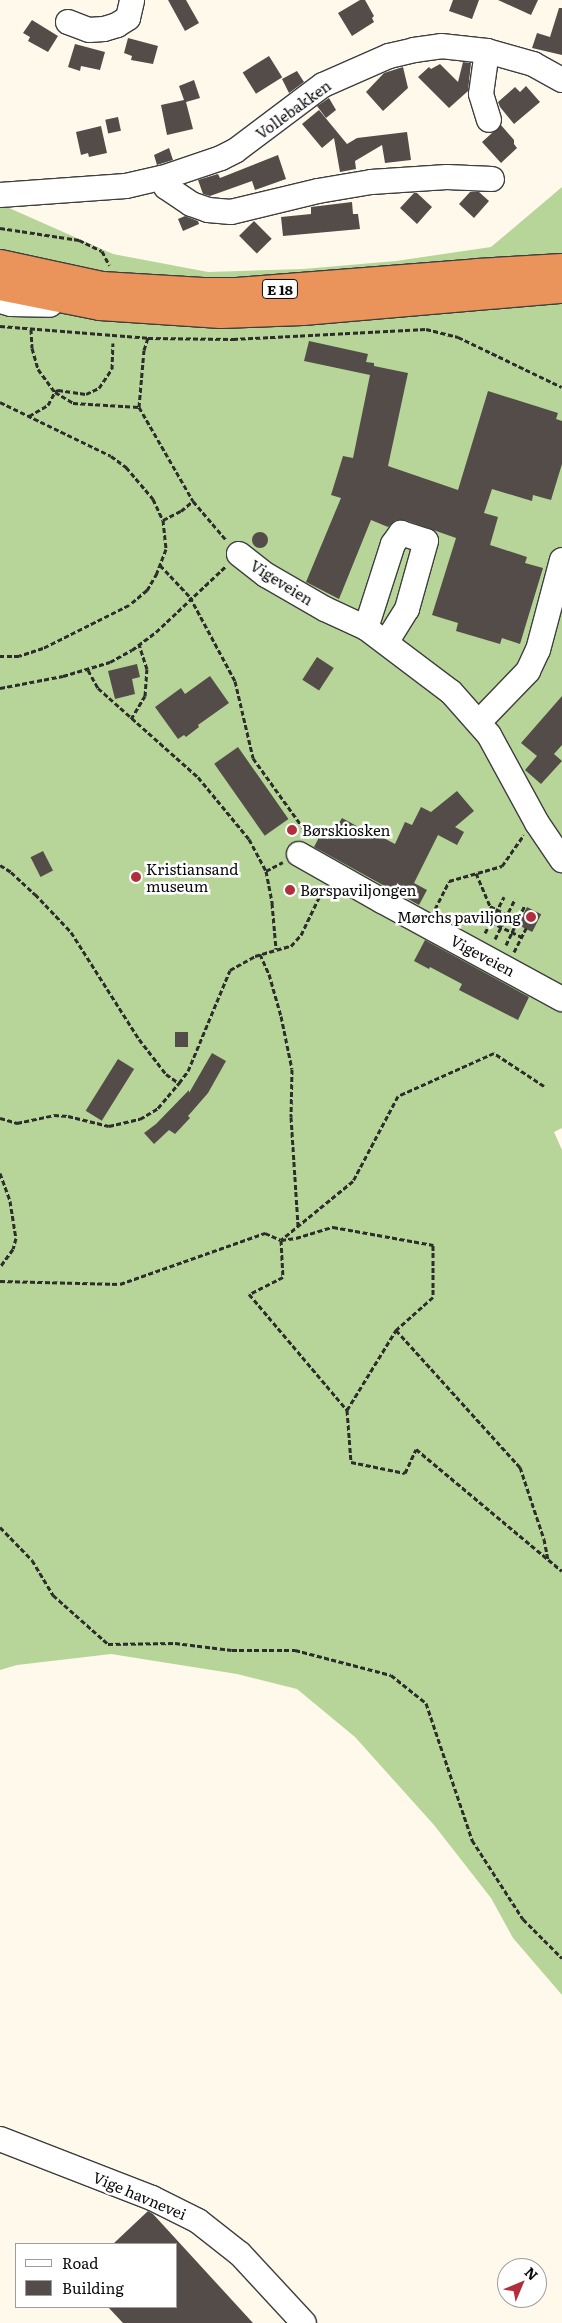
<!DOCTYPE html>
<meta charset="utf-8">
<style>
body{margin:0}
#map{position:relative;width:562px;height:2323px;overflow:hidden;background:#fef9eb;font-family:Literata,serif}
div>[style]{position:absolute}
.forest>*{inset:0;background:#b7d598}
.building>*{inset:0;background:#534c48;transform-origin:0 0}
.round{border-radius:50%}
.path>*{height:3px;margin-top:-1.5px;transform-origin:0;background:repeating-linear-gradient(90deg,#2d2d2d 0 5px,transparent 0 7.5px)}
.roads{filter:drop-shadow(1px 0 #3e3e3e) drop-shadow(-1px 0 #3e3e3e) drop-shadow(0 1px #3e3e3e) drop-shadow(0 -1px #3e3e3e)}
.minor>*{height:24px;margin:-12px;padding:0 12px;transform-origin:12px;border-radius:12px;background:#fff}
.highway>*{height:28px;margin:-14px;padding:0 14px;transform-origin:14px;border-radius:14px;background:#ea945c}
.dots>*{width:14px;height:14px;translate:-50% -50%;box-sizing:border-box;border:2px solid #fff;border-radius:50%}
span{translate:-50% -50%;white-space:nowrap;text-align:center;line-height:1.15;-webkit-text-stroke:5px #fff;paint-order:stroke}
.shield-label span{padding:1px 4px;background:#fff;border:1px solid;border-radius:4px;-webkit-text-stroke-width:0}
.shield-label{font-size:14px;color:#0b0b0b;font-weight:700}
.street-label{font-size:15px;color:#0b0b0b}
.poi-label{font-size:15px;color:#0b0b0b}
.left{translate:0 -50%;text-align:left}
.right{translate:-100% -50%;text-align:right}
.legend{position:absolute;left:15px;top:2243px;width:162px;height:65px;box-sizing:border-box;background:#fff;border:1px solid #9d9d9d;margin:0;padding:6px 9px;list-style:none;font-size:15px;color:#0b0b0b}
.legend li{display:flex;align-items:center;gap:10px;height:25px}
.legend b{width:25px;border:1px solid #9d9d9d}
.north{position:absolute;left:497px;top:2258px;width:50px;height:50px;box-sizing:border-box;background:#fff;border:1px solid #9d9d9d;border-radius:50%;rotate:45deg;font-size:14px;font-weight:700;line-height:20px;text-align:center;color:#0b0b0b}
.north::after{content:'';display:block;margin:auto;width:18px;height:22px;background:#b12e3c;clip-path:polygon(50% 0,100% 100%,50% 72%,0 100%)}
</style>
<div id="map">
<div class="forest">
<div style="clip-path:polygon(562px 187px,562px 1128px,554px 1132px,562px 1150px,562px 1995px,513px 1938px,491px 1898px,434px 1825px,355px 1737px,297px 1689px,237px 1674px,111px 1654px,17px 1665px,0 1670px,0 204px,113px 254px,208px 272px,303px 269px,396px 261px,491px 247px)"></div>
</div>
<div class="building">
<div style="clip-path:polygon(168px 0,186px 0,199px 23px,185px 31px)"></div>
<div style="clip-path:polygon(360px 0,365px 0,374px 16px,372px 18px,374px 22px,352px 36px,338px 13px)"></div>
<div style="clip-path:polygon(453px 0,479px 0,472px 19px,449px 11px)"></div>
<div style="clip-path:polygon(498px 0,538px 0,531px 15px)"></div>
<div style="clip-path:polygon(559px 8px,562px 8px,562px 55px,532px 48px,537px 33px,550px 37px)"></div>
<div style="clip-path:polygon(32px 20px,58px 36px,48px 52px,28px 41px,30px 37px,23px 33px)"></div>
<div style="clip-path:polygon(128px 38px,158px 46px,153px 64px,131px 60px,132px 56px,124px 53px)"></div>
<div style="clip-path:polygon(75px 44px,105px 52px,100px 70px,81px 66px,80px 71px,68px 67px)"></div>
<div style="left:269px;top:56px;width:25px;height:31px;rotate:58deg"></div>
<div style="clip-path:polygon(463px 62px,471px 63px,468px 91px,449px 108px,418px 77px,429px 67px,431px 69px,440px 64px,458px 82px)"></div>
<div style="clip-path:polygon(403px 67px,408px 88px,383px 111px,366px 92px,384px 73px)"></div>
<div style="clip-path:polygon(297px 71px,304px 82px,289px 93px,282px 79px)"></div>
<div style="clip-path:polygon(194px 80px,200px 98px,186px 102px,193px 129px,167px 135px,161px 105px,184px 100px,179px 86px)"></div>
<div style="clip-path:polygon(526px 86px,540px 102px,514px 124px,500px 107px,498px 102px,515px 87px,520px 92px)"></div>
<div style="clip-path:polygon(329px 98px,336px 110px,326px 118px,317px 106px)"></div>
<div style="clip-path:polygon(319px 110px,347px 144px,357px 138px,407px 132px,411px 160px,385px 163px,382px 145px,355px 161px,356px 169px,340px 172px,334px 138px,322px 148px,302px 124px)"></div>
<div style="left:118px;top:117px;width:14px;height:13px;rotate:78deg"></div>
<div style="clip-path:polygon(501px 125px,514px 140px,514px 144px,517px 148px,501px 163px,482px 142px)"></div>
<div style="clip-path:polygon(101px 126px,107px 153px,89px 157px,88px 153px,81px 155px,76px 132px)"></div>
<div style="clip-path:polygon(169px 148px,173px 160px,157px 165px,154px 155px)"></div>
<div style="clip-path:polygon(278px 155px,286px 179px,255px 190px,252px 181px,210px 196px,203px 194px,198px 180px,218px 174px,220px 178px)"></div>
<div style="clip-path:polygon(470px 192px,479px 192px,489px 201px,474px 218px,459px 204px)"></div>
<div style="clip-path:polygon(414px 193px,417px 193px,432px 207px,417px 224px,400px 208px)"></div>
<div style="clip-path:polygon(352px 202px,353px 214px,358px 214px,360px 229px,283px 236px,281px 217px,311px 214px,311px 207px)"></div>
<div style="clip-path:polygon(185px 216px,198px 221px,199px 224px,183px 231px,178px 219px)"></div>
<div style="left:254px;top:221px;width:25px;height:21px;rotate:45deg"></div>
<div style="clip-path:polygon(309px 341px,368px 354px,366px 362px,374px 363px,374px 366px,408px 373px,388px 466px,458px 490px,488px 391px,558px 413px,556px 419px,562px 421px,562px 464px,551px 500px,533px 495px,532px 501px,492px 489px,484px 513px,498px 517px,490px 545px,527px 557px,525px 563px,543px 568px,520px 644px,502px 638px,500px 644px,456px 631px,458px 623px,432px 615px,456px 538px,405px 520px,396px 520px,388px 527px,371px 520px,339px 599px,306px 582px,341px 498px,331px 495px,343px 456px,353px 458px,370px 375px,304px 361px)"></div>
<div class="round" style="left:252px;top:532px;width:16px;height:16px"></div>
<div style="left:317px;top:657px;width:20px;height:27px;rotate:33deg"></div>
<div style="clip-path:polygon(137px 664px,140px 677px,132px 679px,135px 694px,115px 699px,108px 671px)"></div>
<div style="clip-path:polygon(210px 676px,229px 703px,198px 725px,199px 727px,186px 737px,184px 735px,178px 739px,155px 707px,181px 688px,185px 694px)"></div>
<div style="clip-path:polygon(562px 696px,562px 745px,554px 754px,562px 761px,541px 784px,525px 770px,537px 756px,521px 743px)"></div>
<div style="left:238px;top:747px;width:88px;height:29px;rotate:55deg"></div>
<div style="clip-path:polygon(457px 791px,474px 811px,455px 827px,464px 832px,457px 845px,438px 835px,414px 883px,427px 890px,419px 905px,314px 847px,324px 828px,333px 833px,342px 818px,375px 836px,376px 834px,395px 844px,405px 822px,412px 825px,421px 807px,431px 812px)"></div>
<div style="left:43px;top:851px;width:22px;height:14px;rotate:63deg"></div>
<div style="left:527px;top:907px;width:16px;height:20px;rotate:27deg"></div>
<div style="clip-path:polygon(425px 940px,529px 997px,518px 1020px,459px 990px,462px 984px,430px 967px,429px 969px,414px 961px)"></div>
<div style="left:188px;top:1032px;width:15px;height:13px;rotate:90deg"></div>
<div style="clip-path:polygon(212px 1053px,226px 1061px,208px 1093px,188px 1116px,190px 1118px,175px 1134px,169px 1130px,154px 1144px,144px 1133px,156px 1124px,189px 1090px,189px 1093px)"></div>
<div style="left:118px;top:1059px;width:19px;height:61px;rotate:32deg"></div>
<div style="clip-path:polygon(148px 2211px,153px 2214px,253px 2323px,123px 2323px,108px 2307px,176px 2307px,176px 2244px,113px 2244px)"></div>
</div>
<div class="path">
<div style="left:0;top:228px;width:80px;rotate:8.6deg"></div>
<div style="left:79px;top:240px;width:25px;rotate:26deg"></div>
<div style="left:102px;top:251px;width:16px;rotate:63deg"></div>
<div style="left:0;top:326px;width:148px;rotate:4.6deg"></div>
<div style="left:148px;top:338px;width:85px;rotate:0.7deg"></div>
<div style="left:233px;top:339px;width:193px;rotate:-3deg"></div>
<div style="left:426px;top:329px;width:33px;rotate:14deg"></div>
<div style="left:458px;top:337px;width:115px;rotate:25.7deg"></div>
<div style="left:31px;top:329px;width:19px;rotate:87deg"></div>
<div style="left:32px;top:348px;width:22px;rotate:74deg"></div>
<div style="left:38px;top:369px;width:29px;rotate:54deg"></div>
<div style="left:55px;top:392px;width:4px;rotate:-34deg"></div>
<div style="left:58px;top:390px;width:28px;rotate:8deg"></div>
<div style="left:86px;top:394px;width:14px;rotate:-25deg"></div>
<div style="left:99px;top:388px;width:23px;rotate:-56deg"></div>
<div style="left:112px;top:369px;width:26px;rotate:-88deg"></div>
<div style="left:0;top:402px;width:123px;rotate:25.9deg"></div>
<div style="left:111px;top:456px;width:19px;rotate:36deg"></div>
<div style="left:126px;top:467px;width:42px;rotate:49.8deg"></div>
<div style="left:153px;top:499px;width:23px;rotate:65deg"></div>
<div style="left:163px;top:520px;width:29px;rotate:84deg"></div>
<div style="left:166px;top:549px;width:26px;rotate:111deg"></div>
<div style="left:157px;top:573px;width:20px;rotate:120deg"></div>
<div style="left:147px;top:590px;width:23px;rotate:140deg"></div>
<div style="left:129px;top:605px;width:96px;rotate:153.4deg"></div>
<div style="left:43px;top:648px;width:25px;rotate:162deg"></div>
<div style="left:19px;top:656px;width:19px;rotate:180deg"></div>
<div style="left:139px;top:407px;width:108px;rotate:60.1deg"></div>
<div style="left:193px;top:501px;width:52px;rotate:49.6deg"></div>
<div style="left:29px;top:416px;width:22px;rotate:-30deg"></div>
<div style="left:48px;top:405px;width:15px;rotate:-62deg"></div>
<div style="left:55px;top:392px;width:21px;rotate:31deg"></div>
<div style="left:73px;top:403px;width:66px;rotate:3.5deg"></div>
<div style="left:139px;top:407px;width:57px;rotate:-85deg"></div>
<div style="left:144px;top:350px;width:13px;rotate:-72deg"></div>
<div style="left:163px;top:520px;width:20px;rotate:-27deg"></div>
<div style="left:181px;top:511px;width:16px;rotate:-40deg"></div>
<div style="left:160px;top:565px;width:44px;rotate:46.8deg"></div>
<div style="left:190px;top:597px;width:95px;rotate:61.8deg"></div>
<div style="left:235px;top:681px;width:79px;rotate:76.8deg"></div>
<div style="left:253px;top:758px;width:91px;rotate:54.4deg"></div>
<div style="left:306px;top:832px;width:5px;rotate:101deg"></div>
<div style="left:88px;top:670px;width:21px;rotate:61deg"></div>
<div style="left:98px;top:688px;width:134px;rotate:41.7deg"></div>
<div style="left:198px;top:777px;width:80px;rotate:50.6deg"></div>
<div style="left:249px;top:839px;width:36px;rotate:62deg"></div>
<div style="left:266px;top:871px;width:19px;rotate:-28deg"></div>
<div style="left:0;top:688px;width:64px;rotate:-10.8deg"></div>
<div style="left:63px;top:676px;width:49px;rotate:-16.6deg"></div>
<div style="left:110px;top:662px;width:25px;rotate:-29deg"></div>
<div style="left:132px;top:650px;width:30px;rotate:-37deg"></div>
<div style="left:156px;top:632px;width:96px;rotate:-43.3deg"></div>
<div style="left:131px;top:719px;width:27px;rotate:-59deg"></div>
<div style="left:145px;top:696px;width:27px;rotate:-86deg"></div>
<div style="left:147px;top:669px;width:26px;rotate:-108deg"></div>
<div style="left:0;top:865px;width:13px;rotate:32deg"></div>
<div style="left:11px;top:872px;width:33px;rotate:43deg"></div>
<div style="left:35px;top:894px;width:52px;rotate:46.5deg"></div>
<div style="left:71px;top:932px;width:127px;rotate:57.6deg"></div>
<div style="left:139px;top:1039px;width:44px;rotate:52.4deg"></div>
<div style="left:166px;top:1074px;width:16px;rotate:35deg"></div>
<div style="left:179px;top:1083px;width:15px;rotate:-53deg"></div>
<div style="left:188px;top:1071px;width:109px;rotate:-67.4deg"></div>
<div style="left:230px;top:970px;width:29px;rotate:-29deg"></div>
<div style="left:255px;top:956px;width:37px;rotate:-16deg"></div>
<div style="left:291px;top:946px;width:15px;rotate:-48deg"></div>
<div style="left:301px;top:935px;width:51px;rotate:-64.4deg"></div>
<div style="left:266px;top:871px;width:33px;rotate:79deg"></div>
<div style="left:272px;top:903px;width:46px;rotate:85deg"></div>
<div style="left:476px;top:873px;width:36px;rotate:67deg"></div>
<div style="left:490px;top:906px;width:35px;rotate:27deg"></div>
<div style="left:435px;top:909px;width:31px;rotate:-63deg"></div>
<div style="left:449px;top:881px;width:55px;rotate:-15.8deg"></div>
<div style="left:502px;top:866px;width:38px;rotate:-55deg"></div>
<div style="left:491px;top:922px;width:34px;rotate:26deg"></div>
<div style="left:485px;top:933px;width:41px;rotate:-62.2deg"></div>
<div style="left:495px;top:939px;width:45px;rotate:-63.4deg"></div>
<div style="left:506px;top:945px;width:44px;rotate:-64.6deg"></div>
<div style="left:514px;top:952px;width:27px;rotate:-63deg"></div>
<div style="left:260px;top:954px;width:22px;rotate:66deg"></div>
<div style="left:269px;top:974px;width:44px;rotate:74.1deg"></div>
<div style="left:281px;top:1016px;width:54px;rotate:78.3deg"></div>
<div style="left:292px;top:1069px;width:48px;rotate:91.2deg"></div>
<div style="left:291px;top:1117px;width:109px;rotate:86.3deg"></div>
<div style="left:544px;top:1086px;width:60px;rotate:-146.6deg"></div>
<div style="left:494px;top:1053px;width:105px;rotate:155.9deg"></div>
<div style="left:398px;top:1096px;width:96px;rotate:117.9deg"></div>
<div style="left:353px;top:1181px;width:93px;rotate:140.7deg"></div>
<div style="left:281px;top:1240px;width:37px;rotate:87deg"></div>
<div style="left:283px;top:1277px;width:38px;rotate:153deg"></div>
<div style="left:249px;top:1294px;width:152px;rotate:49.8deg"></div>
<div style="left:347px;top:1410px;width:52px;rotate:85.6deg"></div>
<div style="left:351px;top:1462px;width:55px;rotate:11.5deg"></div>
<div style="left:405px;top:1473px;width:26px;rotate:-65deg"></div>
<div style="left:416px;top:1449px;width:190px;rotate:39.9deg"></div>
<div style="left:0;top:1118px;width:18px;rotate:16deg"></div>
<div style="left:17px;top:1123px;width:38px;rotate:-12deg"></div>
<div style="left:54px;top:1115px;width:14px;rotate:4deg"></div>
<div style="left:68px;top:1116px;width:42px;rotate:13.7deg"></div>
<div style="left:109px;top:1126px;width:32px;rotate:-13deg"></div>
<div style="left:140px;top:1119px;width:21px;rotate:-31deg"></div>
<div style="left:158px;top:1108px;width:33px;rotate:-50deg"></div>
<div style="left:0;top:1173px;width:30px;rotate:70deg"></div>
<div style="left:10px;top:1201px;width:37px;rotate:81deg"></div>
<div style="left:16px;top:1238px;width:11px;rotate:105deg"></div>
<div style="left:13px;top:1249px;width:22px;rotate:126deg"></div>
<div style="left:0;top:1281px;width:120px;rotate:1.4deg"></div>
<div style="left:120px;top:1284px;width:154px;rotate:-19.4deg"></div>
<div style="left:265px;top:1233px;width:17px;rotate:24deg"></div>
<div style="left:281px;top:1240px;width:15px;rotate:-8deg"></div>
<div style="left:296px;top:1238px;width:39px;rotate:-17deg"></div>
<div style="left:333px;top:1227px;width:102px;rotate:10.2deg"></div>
<div style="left:433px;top:1245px;width:52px;rotate:90deg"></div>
<div style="left:433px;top:1297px;width:50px;rotate:138.3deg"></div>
<div style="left:396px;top:1330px;width:185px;rotate:47.9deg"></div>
<div style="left:520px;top:1467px;width:76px;rotate:71.6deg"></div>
<div style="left:544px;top:1539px;width:20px;rotate:79deg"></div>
<div style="left:347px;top:1410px;width:94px;rotate:-58.5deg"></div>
<div style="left:0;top:1527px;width:46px;rotate:45.9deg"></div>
<div style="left:32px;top:1560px;width:41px;rotate:59deg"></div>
<div style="left:53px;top:1595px;width:74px;rotate:41.7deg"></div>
<div style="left:108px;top:1644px;width:67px;rotate:-0.9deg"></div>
<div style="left:175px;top:1643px;width:57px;rotate:7deg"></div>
<div style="left:232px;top:1650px;width:63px"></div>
<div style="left:295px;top:1650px;width:99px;rotate:14.6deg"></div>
<div style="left:391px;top:1675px;width:45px;rotate:38.7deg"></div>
<div style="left:426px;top:1703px;width:145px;rotate:71.4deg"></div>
<div style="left:472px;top:1840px;width:94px;rotate:57.2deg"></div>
<div style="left:523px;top:1919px;width:55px;rotate:45deg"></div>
</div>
<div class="roads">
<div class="minor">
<div style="left:68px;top:22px;width:22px;rotate:21deg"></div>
<div style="left:89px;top:30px;width:15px;rotate:-4deg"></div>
<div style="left:104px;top:29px;width:14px;rotate:-17deg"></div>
<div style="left:117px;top:25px;width:13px;rotate:-32deg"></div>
<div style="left:128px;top:18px;width:18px;rotate:-77deg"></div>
<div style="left:487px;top:51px;width:43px;rotate:97.9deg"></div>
<div style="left:481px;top:94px;width:27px;rotate:73deg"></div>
<div style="left:162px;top:178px;width:10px;rotate:66deg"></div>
<div style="left:166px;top:187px;width:30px;rotate:34deg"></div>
<div style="left:191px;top:204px;width:18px;rotate:19deg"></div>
<div style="left:208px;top:210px;width:23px;rotate:5deg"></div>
<div style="left:231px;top:212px;width:89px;rotate:-13.6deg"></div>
<div style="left:318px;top:191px;width:54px;rotate:-9.6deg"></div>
<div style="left:371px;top:182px;width:76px;rotate:-3.8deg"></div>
<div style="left:447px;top:177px;width:45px;rotate:2.5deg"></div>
<div style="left:0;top:195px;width:126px;rotate:-4.1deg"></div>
<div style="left:126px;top:186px;width:37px;rotate:-13deg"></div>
<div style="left:162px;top:178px;width:62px;rotate:-18.7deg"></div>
<div style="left:221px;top:158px;width:16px;rotate:-27deg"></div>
<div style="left:235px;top:151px;width:110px;rotate:-36.9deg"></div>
<div style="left:323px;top:85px;width:72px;rotate:-23.7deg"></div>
<div style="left:389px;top:56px;width:26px;rotate:-13deg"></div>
<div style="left:414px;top:50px;width:27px;rotate:-8deg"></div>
<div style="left:441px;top:46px;width:46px;rotate:6.2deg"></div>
<div style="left:487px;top:51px;width:48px;rotate:15.8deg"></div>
<div style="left:533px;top:64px;width:33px;rotate:29deg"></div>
<div style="left:0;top:301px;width:11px;rotate:15deg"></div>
<div style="left:11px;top:304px;width:39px;rotate:1deg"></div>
<div style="left:239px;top:554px;width:34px;rotate:38deg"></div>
<div style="left:266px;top:575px;width:68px;rotate:30deg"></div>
<div style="left:325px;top:609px;width:45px;rotate:24.9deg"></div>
<div style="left:366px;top:628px;width:106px;rotate:37deg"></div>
<div style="left:451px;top:692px;width:57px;rotate:48.5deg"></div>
<div style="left:489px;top:735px;width:100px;rotate:61.4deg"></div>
<div style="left:537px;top:823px;width:45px;rotate:56deg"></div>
<div style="left:366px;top:628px;width:88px;rotate:-72.2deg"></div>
<div style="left:393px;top:544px;width:14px;rotate:-54deg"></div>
<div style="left:401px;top:533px;width:26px;rotate:18deg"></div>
<div style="left:426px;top:541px;width:71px;rotate:105.6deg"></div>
<div style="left:407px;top:609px;width:39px;rotate:122deg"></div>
<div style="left:479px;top:722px;width:71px;rotate:-46.1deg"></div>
<div style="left:528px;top:671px;width:23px;rotate:-65deg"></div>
<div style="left:538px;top:650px;width:93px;rotate:-75.1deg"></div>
<div style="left:299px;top:854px;width:95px;rotate:29.5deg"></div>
<div style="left:382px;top:901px;width:205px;rotate:28.6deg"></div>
<div style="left:0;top:2139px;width:163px;rotate:21.2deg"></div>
<div style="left:152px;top:2198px;width:51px;rotate:26.6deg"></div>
<div style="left:198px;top:2221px;width:53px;rotate:38.2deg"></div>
<div style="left:240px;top:2254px;width:94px;rotate:47.2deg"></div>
</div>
<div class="highway">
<div style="left:0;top:264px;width:104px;rotate:12.2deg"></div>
<div style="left:102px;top:286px;width:101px;rotate:3.4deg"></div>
<div style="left:203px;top:292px;width:34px"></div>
<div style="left:237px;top:292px;width:241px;rotate:-4.5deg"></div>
<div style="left:477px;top:273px;width:85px;rotate:-3.4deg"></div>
<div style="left:0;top:286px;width:102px;rotate:11.3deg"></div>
<div style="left:100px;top:306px;width:121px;rotate:3.8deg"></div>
<div style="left:221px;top:314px;width:82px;rotate:-2.1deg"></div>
<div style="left:303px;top:311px;width:260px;rotate:-4.9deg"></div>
</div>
</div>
<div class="dots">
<div style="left:292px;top:830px;background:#b12e3c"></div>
<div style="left:136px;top:877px;background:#b12e3c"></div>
<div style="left:290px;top:890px;background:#b12e3c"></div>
<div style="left:531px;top:917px;background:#b12e3c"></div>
</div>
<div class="shield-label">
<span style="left:280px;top:289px">E 18</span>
</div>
<div class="street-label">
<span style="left:293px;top:109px;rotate:-36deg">Vollebakken</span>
<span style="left:282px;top:582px;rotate:32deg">Vigeveien</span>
<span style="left:483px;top:955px;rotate:28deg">Vigeveien</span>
<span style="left:140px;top:2195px;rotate:23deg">Vige havnevei</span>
</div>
<div class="poi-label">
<span class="left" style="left:302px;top:830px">Børskiosken</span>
<span class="left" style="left:146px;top:877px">Kristiansand<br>museum</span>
<span class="left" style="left:300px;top:890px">Børspaviljongen</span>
<span class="right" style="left:521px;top:917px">Mørchs paviljong</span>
</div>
<ul class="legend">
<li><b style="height:6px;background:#fff"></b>Road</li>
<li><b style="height:14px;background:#534c48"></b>Building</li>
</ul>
<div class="north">N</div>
</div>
